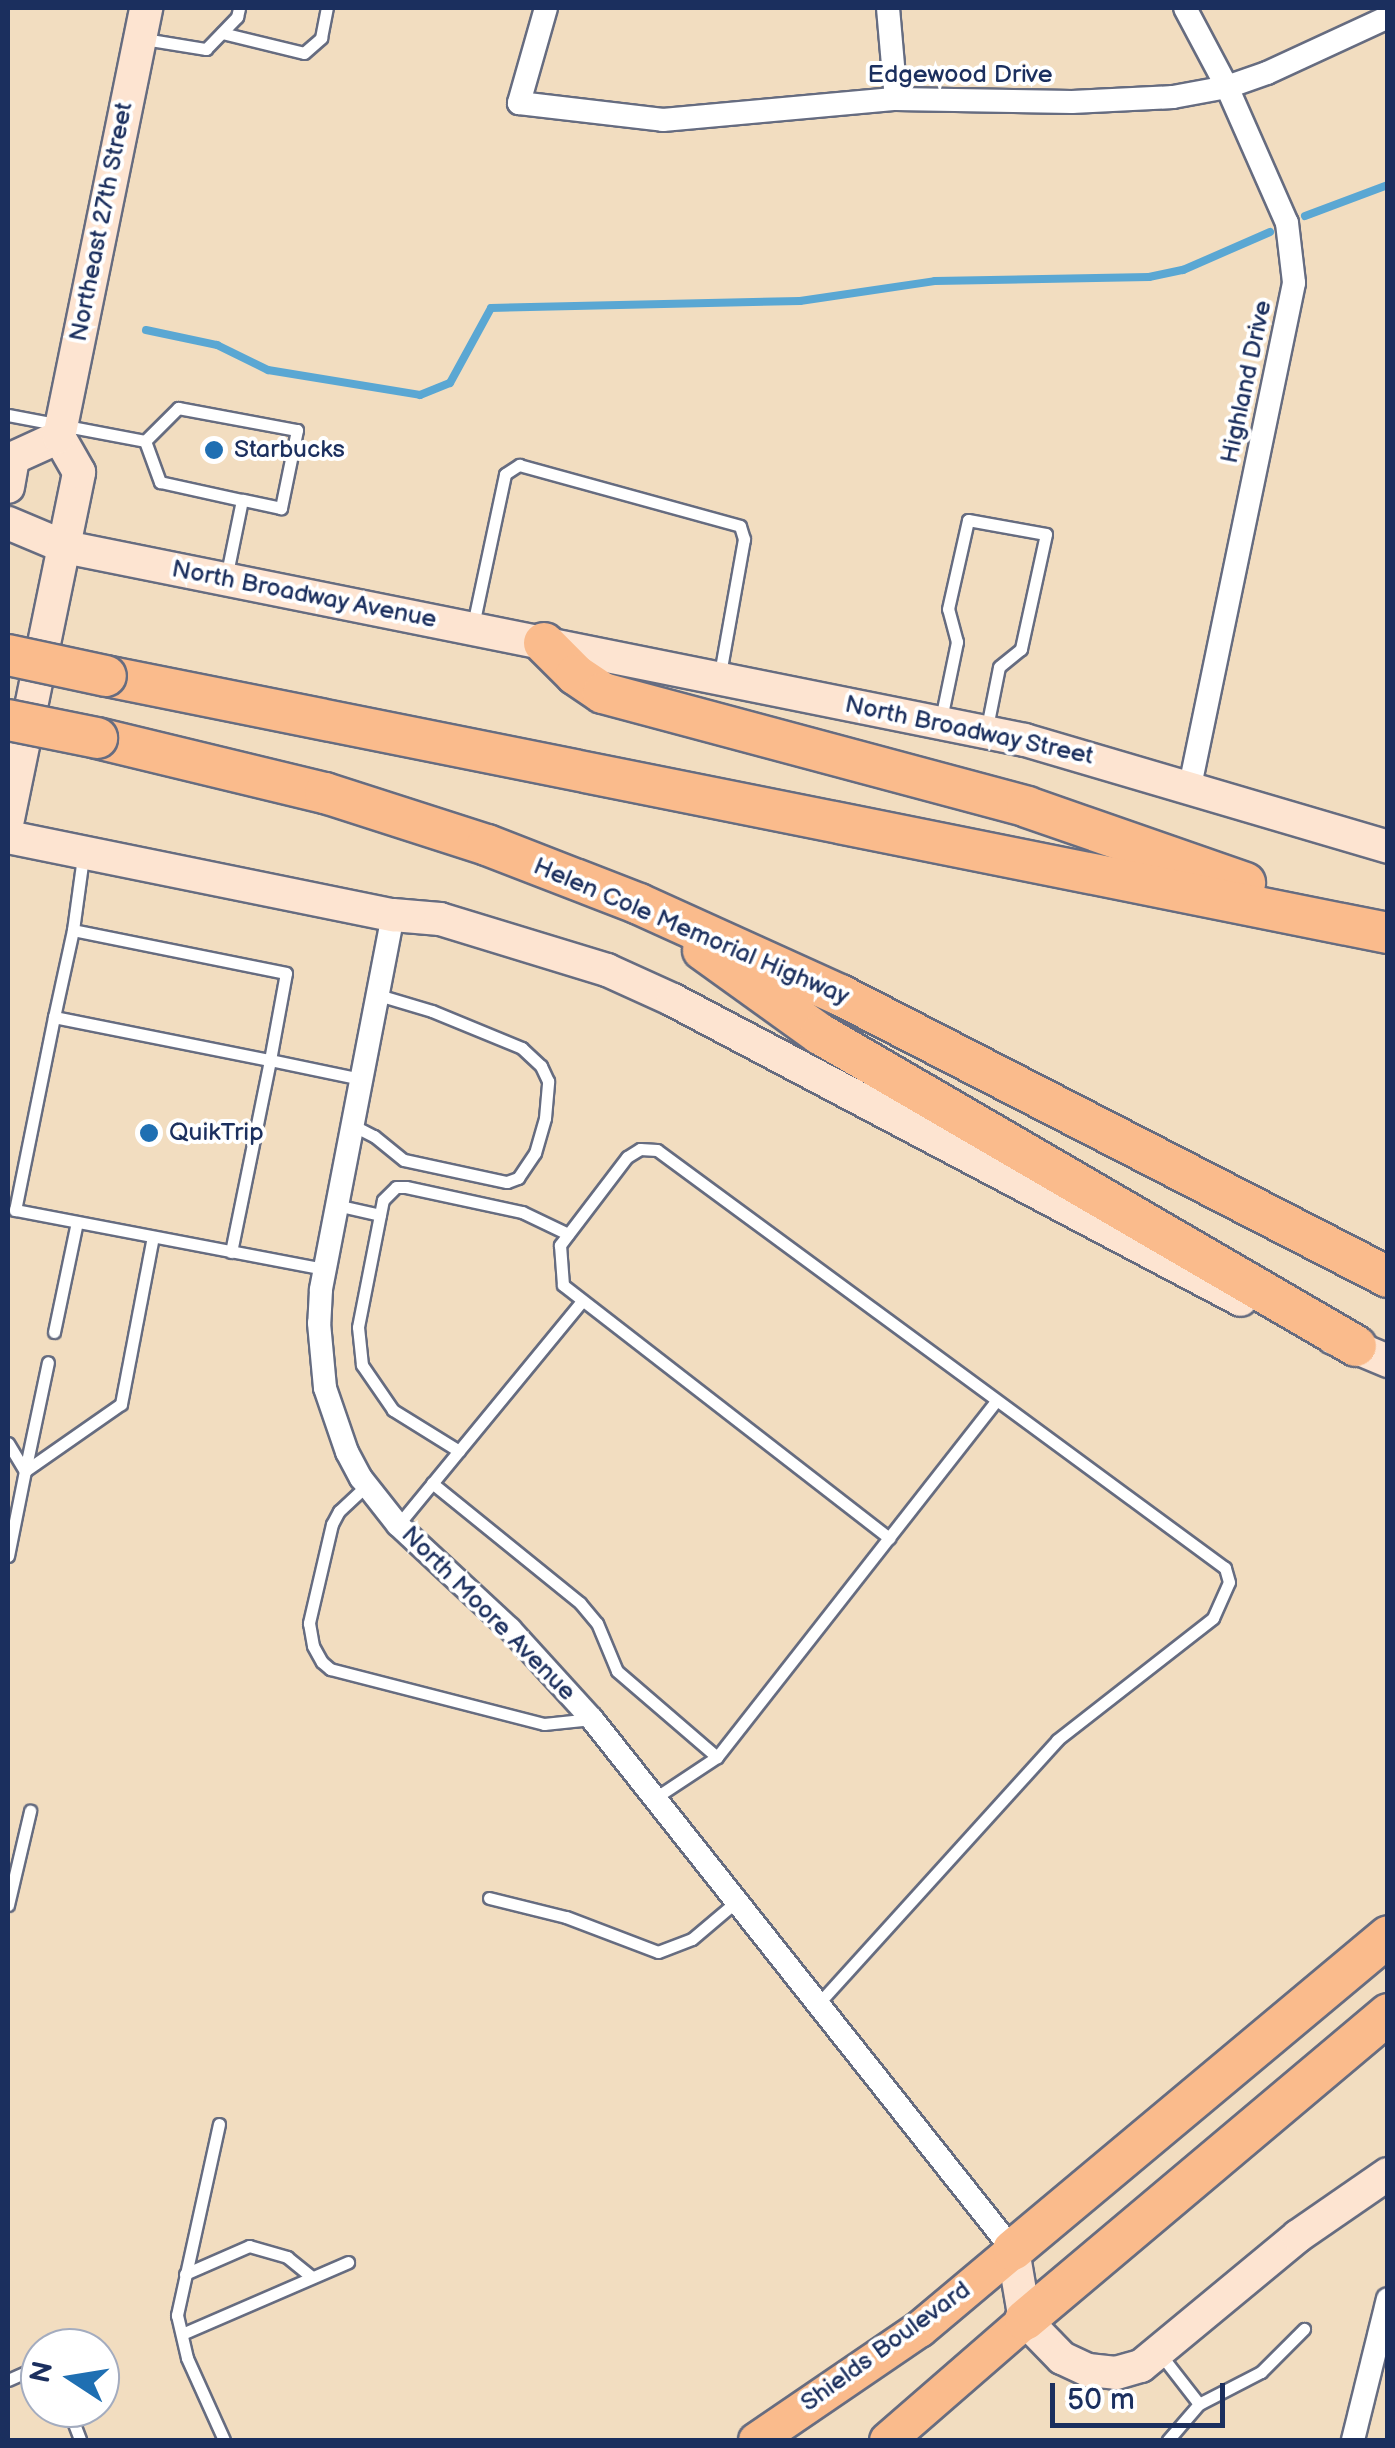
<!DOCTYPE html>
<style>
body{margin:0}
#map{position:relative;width:1395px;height:2448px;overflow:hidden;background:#f2ddc0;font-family:"Balsamiq Sans",sans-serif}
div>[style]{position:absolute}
.stream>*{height:8px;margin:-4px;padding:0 4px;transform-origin:4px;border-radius:4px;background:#5aa7d3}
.roads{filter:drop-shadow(2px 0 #666c80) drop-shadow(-2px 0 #666c80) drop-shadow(0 2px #666c80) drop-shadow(0 -2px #666c80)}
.lane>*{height:11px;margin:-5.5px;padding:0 5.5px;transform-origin:5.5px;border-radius:5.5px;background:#fff}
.street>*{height:22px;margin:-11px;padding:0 11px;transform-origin:11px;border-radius:11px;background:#fff}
.secondary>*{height:32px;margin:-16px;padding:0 16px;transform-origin:16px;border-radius:16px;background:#fde4d1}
.primary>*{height:35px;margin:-17.5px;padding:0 17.5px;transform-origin:17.5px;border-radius:17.5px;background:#fabb8c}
.highway>*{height:40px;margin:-20px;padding:0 20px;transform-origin:20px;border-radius:20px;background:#fabb8c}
.bridges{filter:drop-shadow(2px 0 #666c80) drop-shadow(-2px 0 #666c80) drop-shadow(0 2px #666c80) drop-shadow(0 -2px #666c80)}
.highway-bridge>*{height:40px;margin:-20px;padding:0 20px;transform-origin:20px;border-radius:20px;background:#fabb8c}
.dots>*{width:28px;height:28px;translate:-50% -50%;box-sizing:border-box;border:5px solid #fff;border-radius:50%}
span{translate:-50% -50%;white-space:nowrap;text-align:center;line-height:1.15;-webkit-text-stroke:8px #fff;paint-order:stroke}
.street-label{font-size:25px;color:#1b2f5e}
.poi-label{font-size:25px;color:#1b2f5e}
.left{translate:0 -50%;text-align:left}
.frame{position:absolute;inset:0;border:10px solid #1b2f5e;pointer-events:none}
.north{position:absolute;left:20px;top:2328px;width:100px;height:100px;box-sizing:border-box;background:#fff;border:2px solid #a4acbf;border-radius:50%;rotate:282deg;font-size:28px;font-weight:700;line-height:40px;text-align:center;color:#1b2f5e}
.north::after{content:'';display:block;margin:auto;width:35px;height:45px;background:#1f6fb2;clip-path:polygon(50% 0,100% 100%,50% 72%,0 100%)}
.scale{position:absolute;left:1050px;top:2383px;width:175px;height:45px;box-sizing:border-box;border:5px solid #1b2f5e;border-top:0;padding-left:12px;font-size:30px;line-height:35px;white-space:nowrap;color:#1b2f5e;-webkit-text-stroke:8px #fff;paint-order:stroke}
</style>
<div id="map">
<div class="stream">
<div style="left:1305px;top:216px;width:89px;rotate:-20.5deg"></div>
<div style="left:146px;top:330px;width:73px;rotate:11.9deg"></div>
<div style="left:217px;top:345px;width:57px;rotate:26.1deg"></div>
<div style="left:268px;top:370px;width:154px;rotate:9.3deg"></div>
<div style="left:420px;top:395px;width:32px;rotate:-22deg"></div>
<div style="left:450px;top:383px;width:85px;rotate:-61.3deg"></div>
<div style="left:491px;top:308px;width:309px;rotate:-1.3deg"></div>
<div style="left:800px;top:301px;width:136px;rotate:-8.4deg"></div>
<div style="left:935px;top:281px;width:214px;rotate:-1.1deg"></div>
<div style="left:1149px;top:277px;width:35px;rotate:-12deg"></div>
<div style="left:1183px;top:270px;width:95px;rotate:-23.6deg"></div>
</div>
<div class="roads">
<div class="lane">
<div style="left:222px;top:33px;width:84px;rotate:13.7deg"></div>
<div style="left:304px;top:53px;width:23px;rotate:-41deg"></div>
<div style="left:321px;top:38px;width:31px;rotate:-79deg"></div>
<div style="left:144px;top:39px;width:63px;rotate:9.2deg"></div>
<div style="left:206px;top:49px;width:45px;rotate:-45.9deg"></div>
<div style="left:237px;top:17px;width:9px;rotate:-77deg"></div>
<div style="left:8px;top:415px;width:139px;rotate:10.7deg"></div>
<div style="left:145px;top:441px;width:44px;rotate:69.9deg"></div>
<div style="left:160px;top:482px;width:84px;rotate:12.4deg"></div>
<div style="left:242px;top:500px;width:80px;rotate:101.6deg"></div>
<div style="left:145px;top:441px;width:47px;rotate:-45deg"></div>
<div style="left:178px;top:408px;width:121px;rotate:10.5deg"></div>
<div style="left:297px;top:430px;width:80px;rotate:101.6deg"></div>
<div style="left:281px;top:508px;width:40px;rotate:-168deg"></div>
<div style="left:473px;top:625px;width:154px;rotate:-78deg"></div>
<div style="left:505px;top:474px;width:17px;rotate:-33deg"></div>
<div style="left:519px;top:465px;width:229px;rotate:15.4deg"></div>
<div style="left:740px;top:526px;width:14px;rotate:73deg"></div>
<div style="left:744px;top:539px;width:137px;rotate:100.1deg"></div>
<div style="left:941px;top:719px;width:79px;rotate:-78.3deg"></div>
<div style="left:957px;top:642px;width:34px;rotate:-105deg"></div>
<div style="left:948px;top:609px;width:91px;rotate:-77.3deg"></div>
<div style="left:968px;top:520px;width:79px;rotate:10.2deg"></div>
<div style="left:1046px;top:534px;width:118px;rotate:102.3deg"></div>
<div style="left:1021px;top:649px;width:28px;rotate:141deg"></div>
<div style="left:999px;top:667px;width:66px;rotate:101.3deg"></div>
<div style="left:73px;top:930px;width:89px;rotate:102.3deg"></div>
<div style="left:54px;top:1017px;width:220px;rotate:11.3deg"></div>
<div style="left:270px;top:1060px;width:88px;rotate:-79.6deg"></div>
<div style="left:286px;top:973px;width:217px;rotate:-168.6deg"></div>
<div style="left:73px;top:930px;width:74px;rotate:-82.2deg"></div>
<div style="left:54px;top:1017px;width:197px;rotate:101.4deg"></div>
<div style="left:15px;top:1210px;width:314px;rotate:10.8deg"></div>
<div style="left:352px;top:1125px;width:25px;rotate:27deg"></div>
<div style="left:374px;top:1136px;width:38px;rotate:39deg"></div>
<div style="left:404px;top:1160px;width:105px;rotate:12.1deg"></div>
<div style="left:507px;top:1182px;width:12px;rotate:-20deg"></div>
<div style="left:518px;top:1178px;width:30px;rotate:-56deg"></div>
<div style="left:535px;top:1153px;width:36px;rotate:-74deg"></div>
<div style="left:545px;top:1118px;width:37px;rotate:-85deg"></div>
<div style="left:548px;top:1081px;width:17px;rotate:-115deg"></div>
<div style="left:541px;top:1066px;width:26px;rotate:-137deg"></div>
<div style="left:522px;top:1048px;width:97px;rotate:-157.7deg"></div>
<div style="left:432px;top:1011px;width:56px;rotate:-163.5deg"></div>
<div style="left:336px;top:1205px;width:45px;rotate:12.8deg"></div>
<div style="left:231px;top:1252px;width:196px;rotate:-78.5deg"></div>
<div style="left:270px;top:1060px;width:93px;rotate:11.8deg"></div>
<div style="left:54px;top:1332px;width:112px;rotate:-78.2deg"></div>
<div style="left:8px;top:1443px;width:33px;rotate:59deg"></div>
<div style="left:459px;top:1451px;width:78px;rotate:-148.2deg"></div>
<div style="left:393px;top:1410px;width:55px;rotate:-124.6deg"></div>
<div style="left:362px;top:1365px;width:38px;rotate:-96deg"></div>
<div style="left:358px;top:1327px;width:129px;rotate:-78.9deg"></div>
<div style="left:383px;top:1200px;width:18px;rotate:-45deg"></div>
<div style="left:396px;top:1187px;width:10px"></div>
<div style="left:406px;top:1187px;width:119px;rotate:12.2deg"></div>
<div style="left:522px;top:1212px;width:51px;rotate:25.6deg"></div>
<div style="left:25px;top:1471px;width:111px;rotate:-78.1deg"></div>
<div style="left:432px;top:1483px;width:191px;rotate:39deg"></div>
<div style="left:580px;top:1603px;width:26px;rotate:50deg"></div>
<div style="left:597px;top:1623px;width:52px;rotate:67.4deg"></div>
<div style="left:617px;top:1671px;width:132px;rotate:40.7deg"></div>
<div style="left:367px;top:1485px;width:38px;rotate:137deg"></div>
<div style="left:339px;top:1511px;width:15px;rotate:118deg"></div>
<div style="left:332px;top:1524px;width:102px;rotate:103.1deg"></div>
<div style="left:309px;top:1623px;width:23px;rotate:80deg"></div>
<div style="left:313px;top:1646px;width:18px;rotate:61deg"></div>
<div style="left:322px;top:1662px;width:11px;rotate:41deg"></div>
<div style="left:330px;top:1669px;width:221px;rotate:14.4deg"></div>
<div style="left:544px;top:1724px;width:48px;rotate:-5.9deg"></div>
<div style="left:398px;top:1525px;width:288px;rotate:-50.6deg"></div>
<div style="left:8px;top:1556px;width:87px;rotate:-78.7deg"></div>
<div style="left:25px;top:1471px;width:117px;rotate:-34.9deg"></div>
<div style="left:121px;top:1404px;width:170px;rotate:-79.2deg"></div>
<div style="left:655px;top:1798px;width:74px;rotate:-33.5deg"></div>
<div style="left:717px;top:1757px;width:452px;rotate:-51.9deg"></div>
<div style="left:489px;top:1898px;width:79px;rotate:13.9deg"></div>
<div style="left:566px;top:1917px;width:98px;rotate:20.8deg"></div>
<div style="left:658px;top:1952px;width:36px;rotate:-21deg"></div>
<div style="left:692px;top:1939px;width:59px;rotate:-40.2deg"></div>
<div style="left:8px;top:1905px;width:97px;rotate:-76.8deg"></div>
<div style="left:818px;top:2004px;width:356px;rotate:-47.8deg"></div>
<div style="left:1057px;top:1740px;width:198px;rotate:-38deg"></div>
<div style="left:1213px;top:1618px;width:39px;rotate:-66deg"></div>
<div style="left:1229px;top:1582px;width:15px;rotate:-106deg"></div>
<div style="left:1225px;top:1568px;width:705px;rotate:-143.65deg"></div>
<div style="left:657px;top:1150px;width:17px;rotate:-177deg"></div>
<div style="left:640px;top:1149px;width:15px;rotate:148deg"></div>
<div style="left:627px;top:1157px;width:111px;rotate:127.3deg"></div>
<div style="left:560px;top:1245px;width:40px;rotate:85.7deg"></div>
<div style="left:563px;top:1285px;width:413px;rotate:37.8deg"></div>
<div style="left:219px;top:2124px;width:196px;rotate:102.4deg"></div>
<div style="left:177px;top:2315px;width:44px;rotate:76.9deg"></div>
<div style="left:187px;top:2358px;width:90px;rotate:65.7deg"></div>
<div style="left:185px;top:2274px;width:70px;rotate:-23.6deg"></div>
<div style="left:249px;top:2246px;width:40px;rotate:16deg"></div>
<div style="left:287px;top:2257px;width:32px;rotate:39deg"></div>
<div style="left:182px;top:2334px;width:181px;rotate:-23.4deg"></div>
<div style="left:1161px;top:2355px;width:62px;rotate:52.2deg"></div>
<div style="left:1199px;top:2404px;width:48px;rotate:130.7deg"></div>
<div style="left:8px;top:2380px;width:35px;rotate:-24deg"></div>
<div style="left:1199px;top:2404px;width:70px;rotate:-27.3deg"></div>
<div style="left:1261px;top:2372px;width:61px;rotate:-45deg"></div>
<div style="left:68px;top:2408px;width:34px;rotate:69deg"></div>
</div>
<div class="street">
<div style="left:546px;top:8px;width:99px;rotate:105.9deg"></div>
<div style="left:519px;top:103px;width:145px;rotate:6.7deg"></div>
<div style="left:663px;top:120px;width:234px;rotate:-5.2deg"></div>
<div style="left:896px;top:99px;width:176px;rotate:1deg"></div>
<div style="left:1072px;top:102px;width:101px;rotate:-2.8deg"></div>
<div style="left:1173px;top:97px;width:55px;rotate:-10.5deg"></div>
<div style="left:1227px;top:87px;width:42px;rotate:-19.3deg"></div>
<div style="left:1267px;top:73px;width:133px;rotate:-24.8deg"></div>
<div style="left:888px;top:8px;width:91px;rotate:85deg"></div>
<div style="left:1185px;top:8px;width:89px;rotate:62deg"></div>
<div style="left:1227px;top:87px;width:149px;rotate:66.2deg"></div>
<div style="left:1287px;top:223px;width:60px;rotate:83.3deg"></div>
<div style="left:1294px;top:283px;width:514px;rotate:101.68deg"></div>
<div style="left:393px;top:915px;width:382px;rotate:100.9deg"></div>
<div style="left:321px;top:1290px;width:33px;rotate:93deg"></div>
<div style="left:319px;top:1323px;width:65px;rotate:84.7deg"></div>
<div style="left:325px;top:1388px;width:68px;rotate:71deg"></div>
<div style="left:347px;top:1452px;width:30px;rotate:62deg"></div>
<div style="left:361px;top:1478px;width:60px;rotate:51.8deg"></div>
<div style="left:398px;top:1525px;width:153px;rotate:42.9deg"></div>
<div style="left:510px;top:1629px;width:122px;rotate:47.7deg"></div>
<div style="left:592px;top:1719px;width:678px;rotate:51.59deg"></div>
<div style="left:1353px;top:2440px;width:145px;rotate:-76.1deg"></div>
</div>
<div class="secondary">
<div style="left:8px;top:487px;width:29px;rotate:-80deg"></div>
<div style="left:13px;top:458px;width:51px;rotate:-24.5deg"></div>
<div style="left:8px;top:523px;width:62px;rotate:22.8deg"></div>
<div style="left:65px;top:547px;width:979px;rotate:11.37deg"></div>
<div style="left:1025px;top:740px;width:378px;rotate:16.4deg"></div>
<div style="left:8px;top:819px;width:354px;rotate:-78.4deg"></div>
<div style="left:79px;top:472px;width:40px;rotate:-119.7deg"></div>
<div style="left:59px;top:437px;width:438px;rotate:-78.5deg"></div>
<div style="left:8px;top:837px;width:393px;rotate:11.5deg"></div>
<div style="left:393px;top:915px;width:47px;rotate:4.9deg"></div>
<div style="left:440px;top:919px;width:175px;rotate:17deg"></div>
<div style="left:607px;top:970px;width:72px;rotate:24.4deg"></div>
<div style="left:673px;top:1000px;width:642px;rotate:27.84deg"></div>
<div style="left:1333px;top:1338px;width:60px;rotate:22.7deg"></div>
<div style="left:1013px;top:2250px;width:71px;rotate:80.3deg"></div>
<div style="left:1025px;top:2320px;width:53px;rotate:45.8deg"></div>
<div style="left:1062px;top:2358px;width:29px;rotate:25deg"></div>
<div style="left:1088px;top:2370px;width:28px;rotate:6deg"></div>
<div style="left:1116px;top:2373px;width:26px;rotate:-16deg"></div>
<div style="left:1141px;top:2366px;width:204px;rotate:-39.6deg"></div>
<div style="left:1298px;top:2236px;width:109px;rotate:-34.6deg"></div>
</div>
<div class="primary">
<div style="left:756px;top:2440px;width:197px;rotate:-34.3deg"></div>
<div style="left:919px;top:2329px;width:123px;rotate:-40deg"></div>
<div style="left:887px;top:2440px;width:183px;rotate:-41deg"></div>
</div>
<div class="highway">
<div style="left:544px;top:643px;width:45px;rotate:45deg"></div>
<div style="left:576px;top:675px;width:32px;rotate:34deg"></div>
<div style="left:603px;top:693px;width:439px;rotate:15deg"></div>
<div style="left:1027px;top:807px;width:231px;rotate:19.2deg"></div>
<div style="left:106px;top:676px;width:1308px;rotate:11.34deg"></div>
<div style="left:97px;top:738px;width:235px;rotate:13.6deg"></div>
<div style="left:325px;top:793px;width:170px;rotate:17.8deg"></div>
<div style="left:487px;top:845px;width:163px;rotate:21.2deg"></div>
<div style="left:639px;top:904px;width:221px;rotate:24.4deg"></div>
<div style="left:840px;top:995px;width:616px;rotate:27.23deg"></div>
<div style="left:703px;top:950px;width:144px;rotate:35.7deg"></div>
<div style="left:820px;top:1034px;width:620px;rotate:30.2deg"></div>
<div style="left:1013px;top:2250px;width:489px;rotate:-39.9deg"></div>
<div style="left:1025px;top:2320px;width:475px;rotate:-40.1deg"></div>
</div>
</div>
<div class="bridges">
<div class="highway-bridge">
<div style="left:8px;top:655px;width:100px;rotate:12.1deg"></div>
<div style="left:8px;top:720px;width:91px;rotate:11.4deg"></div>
</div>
</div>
<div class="dots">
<div style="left:214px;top:450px;background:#1f6fb2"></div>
<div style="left:149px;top:1133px;background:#1f6fb2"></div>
</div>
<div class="street-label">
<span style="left:960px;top:75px">Edgewood Drive</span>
<span style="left:102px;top:222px;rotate:-79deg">Northeast 27th Street</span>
<span style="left:1247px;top:382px;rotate:-78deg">Highland Drive</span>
<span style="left:304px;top:595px;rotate:11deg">North Broadway Avenue</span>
<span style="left:969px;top:731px;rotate:12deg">North Broadway Street</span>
<span style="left:691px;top:932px;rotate:23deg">Helen Cole Memorial Highway</span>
<span style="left:488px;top:1614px;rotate:45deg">North Moore Avenue</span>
<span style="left:886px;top:2347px;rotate:-36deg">Shields Boulevard</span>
</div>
<div class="poi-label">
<span class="left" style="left:234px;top:450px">Starbucks</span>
<span class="left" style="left:169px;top:1133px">QuikTrip</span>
</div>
<div class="frame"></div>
<div class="north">N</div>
<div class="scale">50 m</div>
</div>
